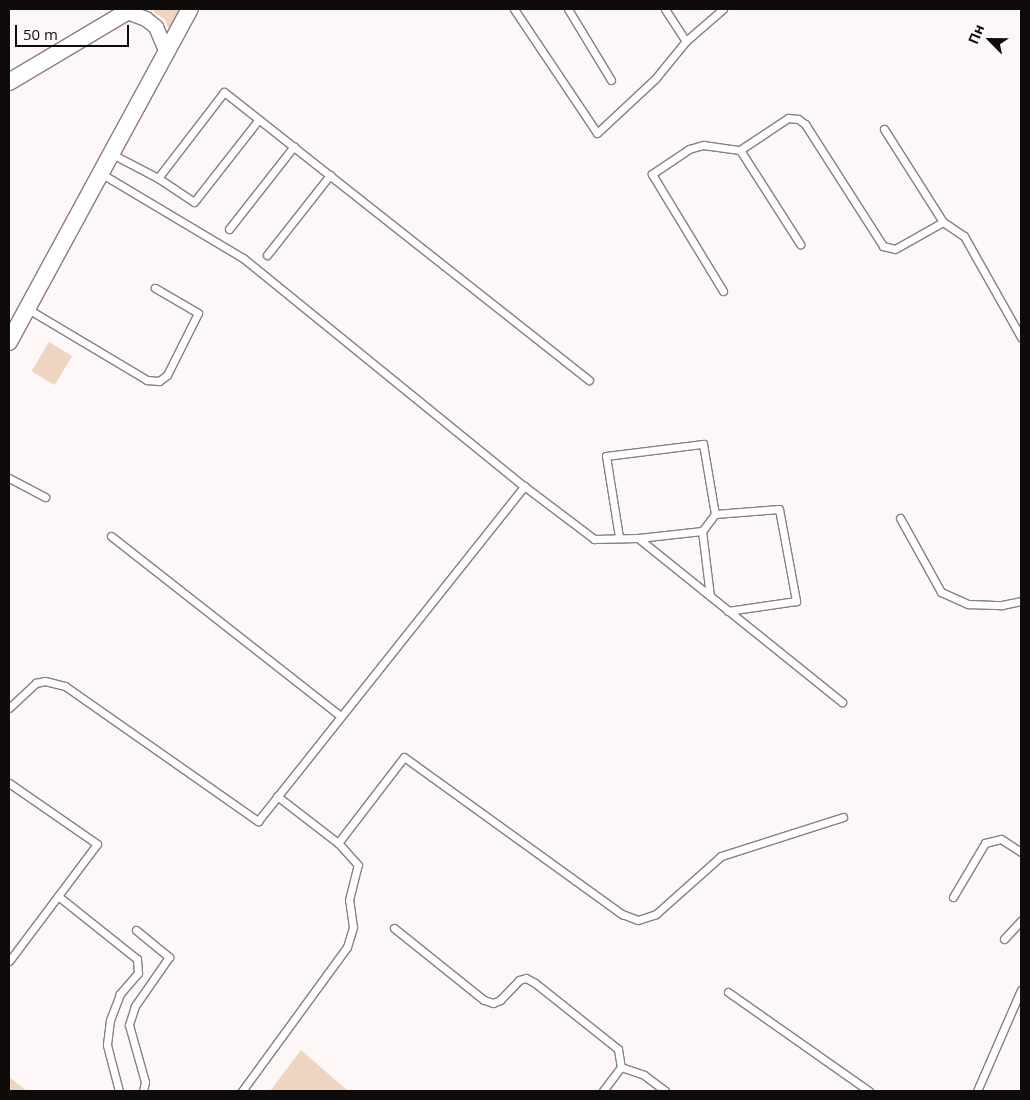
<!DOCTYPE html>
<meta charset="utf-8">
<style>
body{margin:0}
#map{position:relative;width:1030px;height:1100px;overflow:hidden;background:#fef7f7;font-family:"Open Sans",sans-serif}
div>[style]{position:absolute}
.green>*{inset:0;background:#eed5bf;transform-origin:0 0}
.roads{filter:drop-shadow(1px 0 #8d7d7e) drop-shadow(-1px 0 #8d7d7e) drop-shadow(0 1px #8d7d7e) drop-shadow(0 -1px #8d7d7e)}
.service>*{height:7px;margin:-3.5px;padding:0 3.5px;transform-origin:3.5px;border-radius:3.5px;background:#fff}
.minor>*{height:14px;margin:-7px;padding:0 7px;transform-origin:7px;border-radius:7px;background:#fff}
.tertiary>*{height:16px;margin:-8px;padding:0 8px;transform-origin:8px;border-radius:8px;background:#fff}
span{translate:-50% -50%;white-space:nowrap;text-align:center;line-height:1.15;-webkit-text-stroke:4px #fef7f7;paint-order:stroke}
.frame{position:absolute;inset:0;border:10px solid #100b0b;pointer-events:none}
.north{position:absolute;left:965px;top:15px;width:50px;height:50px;-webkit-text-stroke:4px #fef7f7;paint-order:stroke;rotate:293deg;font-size:14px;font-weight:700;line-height:20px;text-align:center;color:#100b0b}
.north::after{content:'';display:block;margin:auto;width:18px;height:22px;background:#100b0b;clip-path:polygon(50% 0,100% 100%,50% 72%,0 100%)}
.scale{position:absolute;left:15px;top:25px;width:114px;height:22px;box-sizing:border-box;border:2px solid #100b0b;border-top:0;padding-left:6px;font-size:15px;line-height:18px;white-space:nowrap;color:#100b0b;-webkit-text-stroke:4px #fef7f7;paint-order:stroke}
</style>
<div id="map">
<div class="green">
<div style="clip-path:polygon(157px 9px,184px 9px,171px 33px,165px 20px,153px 11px)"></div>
<div style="left:49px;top:342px;width:27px;height:34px;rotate:31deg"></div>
<div style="clip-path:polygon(301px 1050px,348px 1091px,270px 1091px)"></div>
<div style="clip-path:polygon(9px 1077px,27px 1091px,9px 1091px)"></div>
</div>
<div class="roads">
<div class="service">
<div style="left:514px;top:9px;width:149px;rotate:56.2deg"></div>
<div style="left:597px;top:133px;width:79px;rotate:-43deg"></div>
<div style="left:655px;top:79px;width:49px;rotate:-50.8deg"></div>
<div style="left:686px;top:41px;width:49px;rotate:-40.9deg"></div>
<div style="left:568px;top:9px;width:83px;rotate:58.8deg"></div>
<div style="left:665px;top:9px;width:38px;rotate:57deg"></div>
<div style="left:884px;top:129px;width:110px;rotate:57.6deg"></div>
<div style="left:943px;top:222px;width:25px;rotate:34deg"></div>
<div style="left:964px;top:236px;width:116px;rotate:60.6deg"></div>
<div style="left:740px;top:150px;width:112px;rotate:57.4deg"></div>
<div style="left:112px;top:154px;width:52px;rotate:27.6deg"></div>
<div style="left:158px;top:178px;width:108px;rotate:-52.5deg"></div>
<div style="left:224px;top:92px;width:465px;rotate:38.3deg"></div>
<div style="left:102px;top:174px;width:164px;rotate:30.8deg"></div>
<div style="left:243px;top:258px;width:362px;rotate:39.1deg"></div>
<div style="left:524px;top:486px;width:88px;rotate:37.1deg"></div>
<div style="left:594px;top:539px;width:44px;rotate:-1.3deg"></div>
<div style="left:638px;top:538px;width:262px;rotate:38.8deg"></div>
<div style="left:158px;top:178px;width:43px;rotate:33.7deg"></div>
<div style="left:194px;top:202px;width:105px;rotate:-51.9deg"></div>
<div style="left:229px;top:229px;width:105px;rotate:-51.9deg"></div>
<div style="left:267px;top:255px;width:102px;rotate:-51.8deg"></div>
<div style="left:723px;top:291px;width:137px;rotate:-121.3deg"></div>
<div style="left:652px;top:174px;width:45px;rotate:-34deg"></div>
<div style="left:689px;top:149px;width:15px;rotate:-16deg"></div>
<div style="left:703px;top:145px;width:37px;rotate:8deg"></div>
<div style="left:740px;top:150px;width:58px;rotate:-33.7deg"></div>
<div style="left:788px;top:118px;width:10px;rotate:6deg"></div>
<div style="left:798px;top:119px;width:9px;rotate:36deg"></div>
<div style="left:805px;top:124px;width:145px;rotate:57.4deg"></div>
<div style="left:883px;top:246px;width:12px;rotate:14deg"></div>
<div style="left:895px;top:249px;width:55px;rotate:-29.4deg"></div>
<div style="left:28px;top:309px;width:139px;rotate:30.8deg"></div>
<div style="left:147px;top:380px;width:12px;rotate:5deg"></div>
<div style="left:159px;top:381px;width:10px;rotate:-37deg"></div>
<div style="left:167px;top:375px;width:69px;rotate:-63.4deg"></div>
<div style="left:198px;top:313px;width:50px;rotate:-149.8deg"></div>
<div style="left:9px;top:478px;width:41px;rotate:27.8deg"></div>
<div style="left:715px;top:514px;width:64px;rotate:-4.5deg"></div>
<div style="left:779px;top:509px;width:94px;rotate:79.5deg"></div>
<div style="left:796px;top:601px;width:69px;rotate:171.6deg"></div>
<div style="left:900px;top:518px;width:85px;rotate:61deg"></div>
<div style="left:941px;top:592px;width:30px;rotate:24deg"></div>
<div style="left:968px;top:604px;width:34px;rotate:2deg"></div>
<div style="left:1002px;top:605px;width:19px;rotate:-12deg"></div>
<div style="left:702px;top:531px;width:65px;rotate:83deg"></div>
<div style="left:111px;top:536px;width:290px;rotate:38.1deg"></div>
<div style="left:619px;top:537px;width:82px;rotate:-99.1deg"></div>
<div style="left:606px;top:456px;width:98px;rotate:-7.1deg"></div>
<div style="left:703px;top:444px;width:71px;rotate:80.3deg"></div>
<div style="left:715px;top:514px;width:21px;rotate:127deg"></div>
<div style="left:702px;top:531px;width:64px;rotate:173.8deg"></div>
<div style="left:9px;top:708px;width:37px;rotate:-43deg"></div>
<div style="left:36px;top:683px;width:9px;rotate:-13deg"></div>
<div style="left:45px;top:681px;width:21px;rotate:14deg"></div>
<div style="left:65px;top:686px;width:236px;rotate:35deg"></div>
<div style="left:258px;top:821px;width:428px;rotate:-51.5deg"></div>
<div style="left:9px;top:783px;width:107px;rotate:34.7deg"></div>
<div style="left:97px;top:844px;width:146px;rotate:126.9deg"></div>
<div style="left:277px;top:796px;width:77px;rotate:37.6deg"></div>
<div style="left:58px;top:896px;width:101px;rotate:38.6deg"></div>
<div style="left:137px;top:959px;width:14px;rotate:86deg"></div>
<div style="left:138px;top:973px;width:28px;rotate:131deg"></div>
<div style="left:120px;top:994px;width:28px;rotate:111deg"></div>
<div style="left:110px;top:1020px;width:25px;rotate:97deg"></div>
<div style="left:107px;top:1045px;width:48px;rotate:75.4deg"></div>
<div style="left:953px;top:897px;width:63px;rotate:-59.3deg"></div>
<div style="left:985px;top:843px;width:16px;rotate:-14deg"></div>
<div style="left:1001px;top:839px;width:24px;rotate:33deg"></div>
<div style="left:394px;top:928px;width:115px;rotate:38.7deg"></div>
<div style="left:484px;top:1000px;width:9px;rotate:18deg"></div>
<div style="left:493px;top:1003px;width:8px;rotate:-23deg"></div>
<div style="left:500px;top:1000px;width:28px;rotate:-46deg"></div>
<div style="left:519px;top:980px;width:7px;rotate:-16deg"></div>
<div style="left:526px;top:978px;width:10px;rotate:29deg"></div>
<div style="left:535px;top:983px;width:106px;rotate:38.5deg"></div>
<div style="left:618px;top:1049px;width:18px;rotate:81deg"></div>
<div style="left:621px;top:1067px;width:30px;rotate:127deg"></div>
<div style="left:136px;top:930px;width:43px;rotate:39.3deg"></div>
<div style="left:169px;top:957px;width:60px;rotate:124.8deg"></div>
<div style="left:135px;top:1006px;width:20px;rotate:108deg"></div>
<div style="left:129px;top:1025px;width:59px;rotate:74.3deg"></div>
<div style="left:145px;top:1082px;width:9px;rotate:103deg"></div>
<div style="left:1004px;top:939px;width:25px;rotate:-47deg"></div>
<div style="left:728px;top:992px;width:172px;rotate:35.1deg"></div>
<div style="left:621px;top:1067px;width:24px;rotate:19deg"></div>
<div style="left:644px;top:1075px;width:26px;rotate:37deg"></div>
<div style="left:242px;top:1091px;width:178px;rotate:-53.9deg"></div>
<div style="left:347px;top:947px;width:21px;rotate:-73deg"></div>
<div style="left:353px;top:927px;width:27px;rotate:-98deg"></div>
<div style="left:349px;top:900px;width:36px;rotate:-76deg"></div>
<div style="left:358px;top:865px;width:30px;rotate:-132deg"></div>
<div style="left:338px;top:843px;width:108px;rotate:-52.5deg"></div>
<div style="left:404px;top:757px;width:269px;rotate:35.8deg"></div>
<div style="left:622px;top:914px;width:17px;rotate:21deg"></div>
<div style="left:638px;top:920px;width:19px;rotate:-18deg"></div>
<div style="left:656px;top:914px;width:87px;rotate:-41.7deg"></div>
<div style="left:721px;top:856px;width:128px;rotate:-17.7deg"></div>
<div style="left:977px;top:1091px;width:110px;rotate:-66.5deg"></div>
</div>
<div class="minor">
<div style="left:127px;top:12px;width:20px;rotate:20deg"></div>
<div style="left:146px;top:19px;width:13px;rotate:39deg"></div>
<div style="left:156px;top:27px;width:28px;rotate:67deg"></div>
</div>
<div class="tertiary">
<div style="left:9px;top:82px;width:143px;rotate:-30.7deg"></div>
<div style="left:9px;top:342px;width:379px;rotate:-61.5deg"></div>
</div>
</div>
<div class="frame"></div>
<div class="north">Пн</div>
<div class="scale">50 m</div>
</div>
